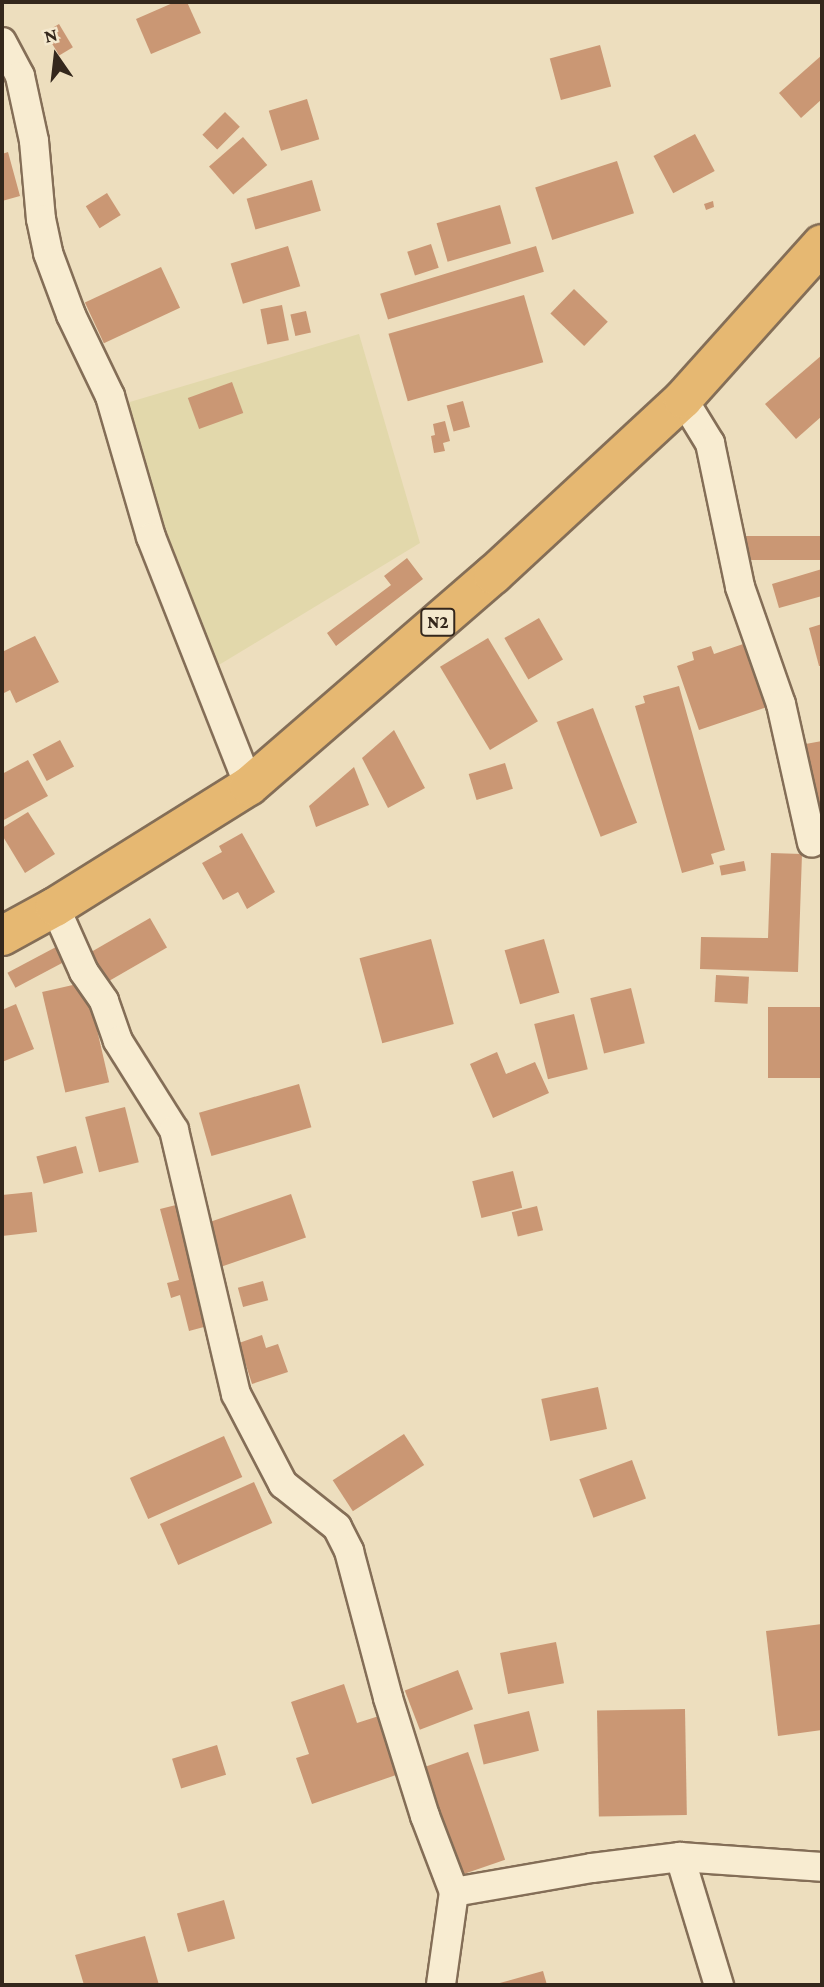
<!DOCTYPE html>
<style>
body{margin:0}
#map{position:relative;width:824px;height:1987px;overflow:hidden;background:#eddebe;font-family:"Crimson Pro",serif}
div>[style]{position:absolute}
.farmland>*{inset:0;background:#e2d8ab}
.building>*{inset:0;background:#ca9774;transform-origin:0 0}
.roads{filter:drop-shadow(2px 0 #846e57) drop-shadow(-2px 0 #846e57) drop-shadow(0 2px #846e57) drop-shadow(0 -2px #846e57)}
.minor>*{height:28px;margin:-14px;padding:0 14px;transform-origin:14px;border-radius:14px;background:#f8ecd1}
.trunk>*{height:38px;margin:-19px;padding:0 19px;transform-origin:19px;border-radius:19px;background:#e6b872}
span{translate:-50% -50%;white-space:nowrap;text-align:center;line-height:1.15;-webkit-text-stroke:5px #f4e8cd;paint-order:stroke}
.shield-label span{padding:2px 5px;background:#f4e8cd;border:2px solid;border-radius:5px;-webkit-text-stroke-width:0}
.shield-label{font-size:18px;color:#34271c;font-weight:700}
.frame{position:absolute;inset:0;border:4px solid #34271c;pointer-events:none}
.north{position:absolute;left:21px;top:21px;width:70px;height:70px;-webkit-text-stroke:5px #f4e8cd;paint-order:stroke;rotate:346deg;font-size:19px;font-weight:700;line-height:28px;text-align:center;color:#34271c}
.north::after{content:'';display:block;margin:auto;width:24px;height:32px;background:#34271c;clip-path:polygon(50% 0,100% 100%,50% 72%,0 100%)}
</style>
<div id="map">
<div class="farmland">
<div style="clip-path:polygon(359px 334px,420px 543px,194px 680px,113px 407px)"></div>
</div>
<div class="building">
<div style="clip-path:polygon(175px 2px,187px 2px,201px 33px,151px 54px,136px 19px)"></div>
<div style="left:59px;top:24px;width:27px;height:16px;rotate:59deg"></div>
<div style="left:600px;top:45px;width:43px;height:52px;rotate:75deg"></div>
<div style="clip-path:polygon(822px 55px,822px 99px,801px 118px,779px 93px)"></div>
<div style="left:307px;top:99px;width:42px;height:40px;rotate:73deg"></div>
<div style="left:225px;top:112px;width:21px;height:32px;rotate:45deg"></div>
<div style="left:695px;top:134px;width:42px;height:47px;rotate:62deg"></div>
<div style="left:243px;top:137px;width:37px;height:45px;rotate:49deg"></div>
<div style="clip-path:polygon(8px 152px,20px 196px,2px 201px,2px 154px)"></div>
<div style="left:617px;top:161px;width:55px;height:86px;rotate:72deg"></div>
<div style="left:312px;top:180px;width:32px;height:68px;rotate:74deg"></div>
<div style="left:107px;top:193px;width:26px;height:25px;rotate:58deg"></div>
<div style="clip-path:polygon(713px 201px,714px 207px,706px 210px,704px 204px)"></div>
<div style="left:500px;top:205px;width:40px;height:66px;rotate:74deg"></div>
<div style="left:431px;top:244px;width:25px;height:25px;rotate:72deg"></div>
<div style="left:288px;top:246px;width:42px;height:60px;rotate:73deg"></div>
<div style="left:536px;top:246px;width:27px;height:163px;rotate:73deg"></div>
<div style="left:161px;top:267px;width:45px;height:84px;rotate:65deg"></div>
<div style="left:574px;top:289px;width:47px;height:34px;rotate:44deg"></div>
<div style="left:524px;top:295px;width:70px;height:141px;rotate:74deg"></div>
<div style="left:282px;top:305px;width:36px;height:22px;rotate:79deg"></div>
<div style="left:306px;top:311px;width:22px;height:16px;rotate:77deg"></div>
<div style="clip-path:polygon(822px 355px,822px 416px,796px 439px,765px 404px)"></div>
<div style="left:232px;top:382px;width:33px;height:47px;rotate:70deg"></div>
<div style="left:463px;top:401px;width:27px;height:17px;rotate:75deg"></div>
<div style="clip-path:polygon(445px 421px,450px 441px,443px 443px,445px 451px,434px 453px,431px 436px,435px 435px,433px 424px)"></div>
<div style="left:822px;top:536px;width:24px;height:79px;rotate:90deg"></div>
<div style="clip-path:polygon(407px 558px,423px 579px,336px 646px,327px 633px,391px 585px,384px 576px)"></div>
<div style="clip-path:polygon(822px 569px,822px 596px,779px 608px,772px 584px)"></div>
<div style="left:539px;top:618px;width:48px;height:40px;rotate:60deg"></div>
<div style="clip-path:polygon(822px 624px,822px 666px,819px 666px,809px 628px)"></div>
<div style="clip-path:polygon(35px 636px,59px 682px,16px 703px,10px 690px,2px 694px,2px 652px)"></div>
<div style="left:488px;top:638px;width:97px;height:56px;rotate:59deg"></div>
<div style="clip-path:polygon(749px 642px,770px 706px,699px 730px,677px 666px,694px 660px,692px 652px,711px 646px,714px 654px)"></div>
<div style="clip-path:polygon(679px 686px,725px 850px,711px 854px,714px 864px,682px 873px,635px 706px,645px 703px,643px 696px)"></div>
<div style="left:593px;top:708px;width:123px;height:39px;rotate:69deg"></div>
<div style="clip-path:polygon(394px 730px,425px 788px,388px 808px,362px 758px)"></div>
<div style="left:60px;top:740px;width:30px;height:31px;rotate:62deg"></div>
<div style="clip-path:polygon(822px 741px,822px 810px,815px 812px,800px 745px)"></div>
<div style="clip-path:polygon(28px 760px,48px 796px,2px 821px,2px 774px)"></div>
<div style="left:505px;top:763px;width:27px;height:38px;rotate:73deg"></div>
<div style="clip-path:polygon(354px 767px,369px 805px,316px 827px,309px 806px)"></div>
<div style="clip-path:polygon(28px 812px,55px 854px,25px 873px,2px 835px,2px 828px)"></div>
<div style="clip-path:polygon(242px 833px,275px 892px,247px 909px,238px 892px,223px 900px,202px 863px,222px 852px,219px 846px)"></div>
<div style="clip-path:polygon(771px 853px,802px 854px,798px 972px,700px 969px,701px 937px,768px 938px)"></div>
<div style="left:744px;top:861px;width:10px;height:25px;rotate:79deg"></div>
<div style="left:150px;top:918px;width:34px;height:70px;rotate:60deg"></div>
<div style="left:431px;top:939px;width:88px;height:74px;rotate:75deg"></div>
<div style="left:544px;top:939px;width:56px;height:41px;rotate:74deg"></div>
<div style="left:56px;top:947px;width:17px;height:55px;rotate:62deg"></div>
<div style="left:716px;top:975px;width:33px;height:27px;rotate:3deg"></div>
<div style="left:86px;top:982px;width:103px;height:45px;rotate:77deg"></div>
<div style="left:631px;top:988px;width:57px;height:42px;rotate:76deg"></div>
<div style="clip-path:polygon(16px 1004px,34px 1049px,2px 1062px,2px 1010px)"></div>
<div style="left:822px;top:1007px;width:71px;height:54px;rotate:90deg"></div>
<div style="left:574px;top:1014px;width:57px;height:41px;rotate:76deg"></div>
<div style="clip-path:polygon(497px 1052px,506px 1074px,535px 1062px,549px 1093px,493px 1118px,470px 1064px)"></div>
<div style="left:299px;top:1084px;width:45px;height:104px;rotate:74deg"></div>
<div style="left:125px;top:1107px;width:57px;height:41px;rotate:76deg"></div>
<div style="left:76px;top:1146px;width:28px;height:41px;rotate:75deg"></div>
<div style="left:513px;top:1171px;width:38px;height:42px;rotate:76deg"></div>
<div style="clip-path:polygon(32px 1192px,37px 1232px,2px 1236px,2px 1195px)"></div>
<div style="left:291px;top:1194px;width:46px;height:92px;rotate:71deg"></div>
<div style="clip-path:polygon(184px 1203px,215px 1324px,189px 1331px,180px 1295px,171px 1298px,167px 1283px,179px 1280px,160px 1209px)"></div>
<div style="left:537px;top:1206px;width:25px;height:26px;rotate:76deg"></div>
<div style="left:263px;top:1281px;width:20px;height:26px;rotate:75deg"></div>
<div style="clip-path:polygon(262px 1335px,266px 1348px,278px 1344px,288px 1372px,252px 1384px,239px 1343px)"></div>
<div style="left:598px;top:1387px;width:43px;height:58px;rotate:78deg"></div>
<div style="left:404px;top:1434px;width:37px;height:85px;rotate:57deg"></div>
<div style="left:224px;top:1436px;width:45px;height:103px;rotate:66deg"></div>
<div style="left:632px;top:1460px;width:41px;height:56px;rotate:70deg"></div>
<div style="left:254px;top:1482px;width:45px;height:103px;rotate:66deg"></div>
<div style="clip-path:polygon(822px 1624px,822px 1730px,778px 1736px,766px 1631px)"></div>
<div style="left:556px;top:1642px;width:42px;height:57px;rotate:79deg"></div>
<div style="left:458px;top:1670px;width:42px;height:57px;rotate:69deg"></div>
<div style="clip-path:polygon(344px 1684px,357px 1723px,379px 1716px,399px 1774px,312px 1804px,296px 1758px,309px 1754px,291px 1702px)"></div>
<div style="left:685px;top:1709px;width:106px;height:88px;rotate:89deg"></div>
<div style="left:529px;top:1711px;width:41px;height:57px;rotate:76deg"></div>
<div style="left:217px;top:1745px;width:31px;height:47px;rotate:73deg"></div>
<div style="left:468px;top:1752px;width:114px;height:46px;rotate:71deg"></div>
<div style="left:224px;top:1900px;width:40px;height:49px;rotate:74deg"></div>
<div style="clip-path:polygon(145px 1936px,159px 1985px,84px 1985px,75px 1955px)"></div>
<div style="clip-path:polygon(543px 1971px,547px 1985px,496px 1985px,496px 1984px)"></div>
</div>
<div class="roads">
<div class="minor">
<div style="left:2px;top:42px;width:38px;rotate:62deg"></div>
<div style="left:20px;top:76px;width:66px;rotate:77.8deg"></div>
<div style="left:34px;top:141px;width:78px;rotate:84.9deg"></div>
<div style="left:41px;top:219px;width:35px;rotate:78deg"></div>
<div style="left:48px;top:253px;width:66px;rotate:69.6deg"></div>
<div style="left:71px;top:315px;width:90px;rotate:64.3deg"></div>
<div style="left:110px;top:396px;width:147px;rotate:73.8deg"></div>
<div style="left:151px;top:537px;width:268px;rotate:68.5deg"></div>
<div style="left:683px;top:399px;width:52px;rotate:58.5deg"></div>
<div style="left:710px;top:443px;width:147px;rotate:78.2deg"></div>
<div style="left:740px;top:587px;width:124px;rotate:70.7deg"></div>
<div style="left:781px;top:704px;width:142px;rotate:77.4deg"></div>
<div style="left:55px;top:907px;width:71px;rotate:66deg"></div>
<div style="left:84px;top:972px;width:35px;rotate:55deg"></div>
<div style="left:104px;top:1001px;width:42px;rotate:70.7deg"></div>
<div style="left:118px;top:1041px;width:105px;rotate:57.8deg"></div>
<div style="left:174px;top:1130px;width:271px;rotate:76.8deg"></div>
<div style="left:236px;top:1394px;width:102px;rotate:62.4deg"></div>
<div style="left:283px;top:1484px;width:69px;rotate:38.5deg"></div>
<div style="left:337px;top:1527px;width:27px;rotate:63deg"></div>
<div style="left:349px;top:1551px;width:152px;rotate:75.1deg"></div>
<div style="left:388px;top:1698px;width:124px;rotate:72.6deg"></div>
<div style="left:425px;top:1816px;width:81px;rotate:69.1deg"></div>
<div style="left:454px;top:1892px;width:94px;rotate:98deg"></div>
<div style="left:680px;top:1857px;width:134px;rotate:73.1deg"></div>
<div style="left:454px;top:1892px;width:140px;rotate:-9.9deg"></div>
<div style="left:592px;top:1868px;width:89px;rotate:-7.1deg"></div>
<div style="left:680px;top:1857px;width:142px;rotate:4deg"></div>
</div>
<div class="trunk">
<div style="left:2px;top:936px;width:60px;rotate:-28.7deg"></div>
<div style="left:55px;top:907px;width:229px;rotate:-32deg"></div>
<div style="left:249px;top:786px;width:323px;rotate:-40.9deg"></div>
<div style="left:493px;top:575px;width:259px;rotate:-42.8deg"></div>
<div style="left:683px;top:399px;width:208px;rotate:-48.1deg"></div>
</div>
</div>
<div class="shield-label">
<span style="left:438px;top:622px">N2</span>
</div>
<div class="frame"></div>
<div class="north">N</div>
</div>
